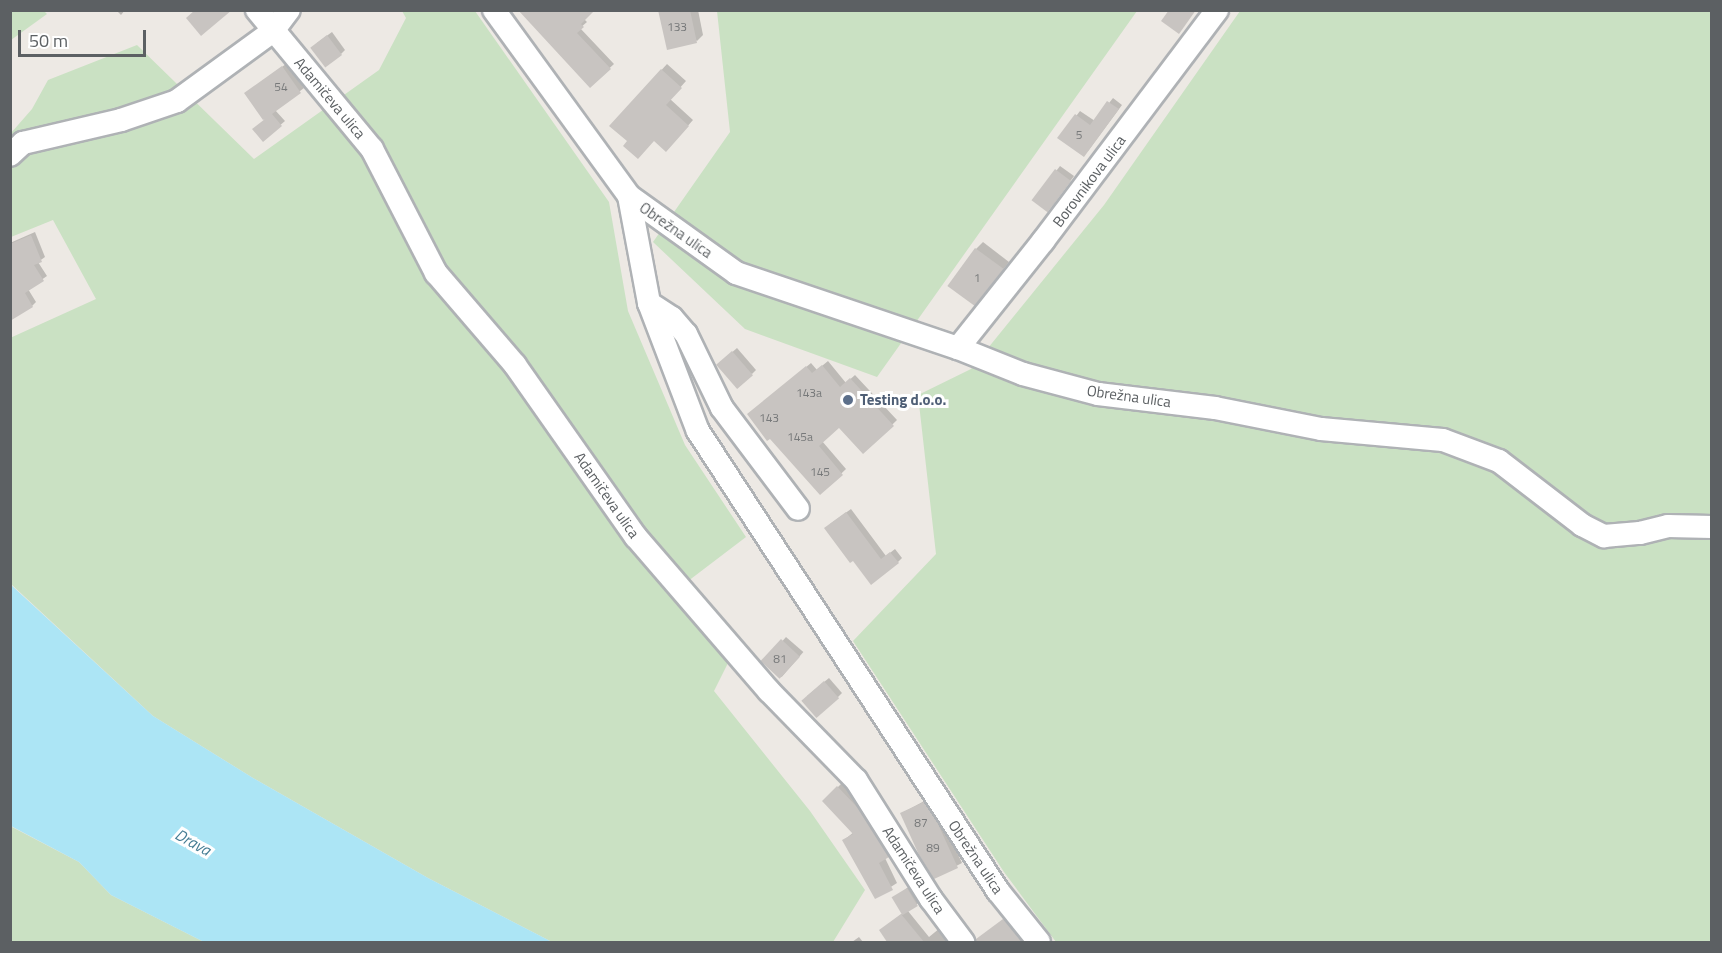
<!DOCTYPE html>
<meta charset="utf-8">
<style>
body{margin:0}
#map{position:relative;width:1722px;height:953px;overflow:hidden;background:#ede9e4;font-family:"Titillium Web",sans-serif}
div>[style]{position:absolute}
.green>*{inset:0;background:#cae1c3}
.water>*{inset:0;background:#ace5f5}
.shadow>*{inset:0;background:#0003;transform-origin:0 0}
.building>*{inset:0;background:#c8c4c1;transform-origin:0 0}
.roads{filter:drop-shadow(2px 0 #afb2b5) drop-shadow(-2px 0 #afb2b5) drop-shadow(0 2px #afb2b5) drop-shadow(0 -2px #afb2b5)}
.minor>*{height:22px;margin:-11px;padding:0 11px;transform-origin:11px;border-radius:11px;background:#fff}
.dots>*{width:16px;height:16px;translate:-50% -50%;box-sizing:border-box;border:3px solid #fff;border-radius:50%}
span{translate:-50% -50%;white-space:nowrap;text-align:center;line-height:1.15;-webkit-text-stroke:6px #fff;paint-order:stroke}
.number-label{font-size:12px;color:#77797a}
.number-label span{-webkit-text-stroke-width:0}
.street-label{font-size:15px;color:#5c6063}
.service-label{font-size:15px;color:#4e5e75;font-weight:700}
.left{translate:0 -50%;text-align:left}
.water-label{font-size:16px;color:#457d94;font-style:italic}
.frame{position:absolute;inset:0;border:12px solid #5c6063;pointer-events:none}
.scale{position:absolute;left:18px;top:30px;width:128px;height:27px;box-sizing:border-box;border:3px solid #5c6063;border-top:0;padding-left:8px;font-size:18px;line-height:21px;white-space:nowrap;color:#5c6063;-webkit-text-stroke:4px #fff;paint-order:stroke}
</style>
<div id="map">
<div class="green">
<div style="clip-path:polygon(11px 10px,44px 11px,47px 14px,11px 40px)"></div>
<div style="clip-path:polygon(402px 11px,475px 11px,609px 202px,628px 311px,685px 445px,746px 537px,675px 591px,730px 659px,714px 691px,810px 811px,865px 890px,833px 942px,552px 942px,428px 878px,253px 778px,153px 716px,11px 584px,10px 338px,96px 299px,53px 220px,11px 237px,11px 133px,32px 109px,48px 80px,137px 45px,254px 159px,379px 70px,406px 18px)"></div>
<div style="clip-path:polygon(717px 11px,1137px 11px,877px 377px,745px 329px,653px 242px,730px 132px)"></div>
<div style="clip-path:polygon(1240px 11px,1711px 11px,1711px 942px,1056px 942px,1004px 872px,853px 641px,936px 554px,918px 395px,971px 369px,1104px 205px)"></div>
<div style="clip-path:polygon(10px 826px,79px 862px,111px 895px,204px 942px,11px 942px)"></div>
</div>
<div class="water">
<div style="clip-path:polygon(10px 584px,153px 716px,253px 778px,428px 878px,552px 942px,204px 942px,111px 895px,79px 862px,11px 826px)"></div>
</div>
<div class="shadow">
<div style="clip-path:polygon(116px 10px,125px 10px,121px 15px)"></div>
<div style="clip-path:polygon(520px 10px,584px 19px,587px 22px,580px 28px,614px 64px,590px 86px)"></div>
<div style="clip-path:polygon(660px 10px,698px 10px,703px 35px,697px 41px)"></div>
<div style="clip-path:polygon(332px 32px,345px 50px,341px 54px,317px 43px)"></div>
<div style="clip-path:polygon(286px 64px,304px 88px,275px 110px,285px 121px,263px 140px,265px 120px,246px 93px)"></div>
<div style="clip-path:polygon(667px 64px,686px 81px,670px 99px,693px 120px,671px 145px,655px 139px,629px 141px,611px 125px)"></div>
<div style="clip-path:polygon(1113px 98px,1122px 105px,1088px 151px,1060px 137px,1080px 111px,1095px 121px)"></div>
<div style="clip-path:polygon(1060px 166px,1074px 176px,1052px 206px,1034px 200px)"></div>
<div style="clip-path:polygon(35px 232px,45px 257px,38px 262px,47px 276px,28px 289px,36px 302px,32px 306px,10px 283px,10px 243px)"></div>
<div style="clip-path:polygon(983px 242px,1009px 262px,981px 297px,976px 249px)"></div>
<div style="clip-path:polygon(737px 348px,756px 370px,752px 374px,722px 361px)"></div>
<div style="clip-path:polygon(828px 361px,846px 383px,855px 375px,897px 420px,864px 452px,839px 426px,822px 441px,846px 469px,821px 493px,754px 410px,811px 363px,817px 370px)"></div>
<div style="clip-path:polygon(851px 509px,886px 556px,895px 549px,902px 558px,898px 562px,853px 559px,830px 524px)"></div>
<div style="left:786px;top:637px;width:23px;height:33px;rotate:41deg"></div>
<div style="clip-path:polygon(829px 678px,842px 693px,838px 697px,807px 696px)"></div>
<div style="clip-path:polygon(843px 782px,862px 802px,893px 851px,885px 858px,897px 883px,875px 897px,844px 840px,854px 832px,824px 801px)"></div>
<div style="clip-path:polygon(928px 799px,942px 820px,962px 863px,935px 877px,902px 813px)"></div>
<div style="clip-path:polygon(911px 885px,921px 901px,908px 911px,929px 937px,940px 928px,948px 942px,893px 942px,882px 929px,903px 913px,894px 898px)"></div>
<div style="clip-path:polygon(1008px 916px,1027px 940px,1024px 942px,985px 942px,981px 937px)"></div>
<div style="clip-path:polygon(859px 937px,863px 942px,852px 942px)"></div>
</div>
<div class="building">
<div style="clip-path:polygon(195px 10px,232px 10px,201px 36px,186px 18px)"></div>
<div style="clip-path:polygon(518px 10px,595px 10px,581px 24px,584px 27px,577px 33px,611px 69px,590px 88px)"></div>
<div style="clip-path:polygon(658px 10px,690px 10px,697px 43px,667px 50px)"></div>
<div style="clip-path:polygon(1169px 10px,1196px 10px,1179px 34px,1161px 21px)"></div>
<div style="left:327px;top:35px;width:25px;height:21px;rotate:53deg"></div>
<div style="clip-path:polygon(282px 66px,301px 93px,272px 114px,282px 126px,263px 142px,252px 129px,265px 119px,263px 120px,244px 93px)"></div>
<div style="clip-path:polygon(661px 69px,682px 88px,666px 105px,689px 126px,666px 152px,654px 141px,638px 159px,623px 146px,627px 141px,609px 126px)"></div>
<div style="clip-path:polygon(1107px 101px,1119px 109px,1084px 157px,1057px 138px,1075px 114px,1090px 125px)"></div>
<div style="left:1055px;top:169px;width:20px;height:39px;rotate:37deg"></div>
<div style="clip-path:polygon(31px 235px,42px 262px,34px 265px,44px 281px,25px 293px,33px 307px,10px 321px,10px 244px)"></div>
<div style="left:975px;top:248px;width:36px;height:47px;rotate:36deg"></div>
<div style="left:732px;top:351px;width:32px;height:21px;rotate:49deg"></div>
<div style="clip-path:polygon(822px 365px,840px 387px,850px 378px,894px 426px,863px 454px,839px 428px,819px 446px,843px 475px,820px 495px,770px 439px,767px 441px,747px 414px,806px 366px,812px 373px)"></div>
<div style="clip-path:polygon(846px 512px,881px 559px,890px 552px,899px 563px,871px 585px,853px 561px,850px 563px,824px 528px)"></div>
<div style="left:781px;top:639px;width:26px;height:30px;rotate:43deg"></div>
<div style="left:824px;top:681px;width:23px;height:30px;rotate:49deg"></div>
<div style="clip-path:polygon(837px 786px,857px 807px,889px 857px,879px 863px,893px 890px,875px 899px,842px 840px,853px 834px,822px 801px)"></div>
<div style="clip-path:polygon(924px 802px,938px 824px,958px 868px,934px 879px,919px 855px,900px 813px)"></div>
<div style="left:907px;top:888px;width:21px;height:18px;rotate:59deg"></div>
<div style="clip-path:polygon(901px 914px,924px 942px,887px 942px,879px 930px)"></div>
<div style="clip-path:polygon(1003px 919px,1022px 942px,976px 942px,976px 939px)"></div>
</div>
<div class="roads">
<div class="minor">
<div style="left:257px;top:10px;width:180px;rotate:50.4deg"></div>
<div style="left:372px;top:149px;width:140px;rotate:62.7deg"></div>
<div style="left:436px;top:273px;width:121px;rotate:49.3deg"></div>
<div style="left:515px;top:365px;width:210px;rotate:54.9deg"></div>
<div style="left:636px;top:537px;width:203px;rotate:49.2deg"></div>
<div style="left:769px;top:691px;width:124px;rotate:45.7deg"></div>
<div style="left:856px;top:780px;width:141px;rotate:57.8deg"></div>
<div style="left:931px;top:899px;width:54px;rotate:53.3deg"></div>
<div style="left:494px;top:10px;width:230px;rotate:54deg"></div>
<div style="left:629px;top:196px;width:132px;rotate:35.7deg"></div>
<div style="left:736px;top:273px;width:234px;rotate:18.7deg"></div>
<div style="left:958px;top:348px;width:70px;rotate:21.8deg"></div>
<div style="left:1023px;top:374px;width:78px;rotate:14.9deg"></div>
<div style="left:1098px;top:394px;width:118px;rotate:6.8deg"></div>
<div style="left:1215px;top:408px;width:108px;rotate:11.2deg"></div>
<div style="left:1321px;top:429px;width:122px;rotate:5.2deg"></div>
<div style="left:1443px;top:440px;width:60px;rotate:20.6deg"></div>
<div style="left:1499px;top:461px;width:105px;rotate:37.6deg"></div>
<div style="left:1582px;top:525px;width:25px;rotate:27deg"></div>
<div style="left:1604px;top:536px;width:36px;rotate:-5deg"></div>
<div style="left:1640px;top:533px;width:29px;rotate:-14deg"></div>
<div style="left:1668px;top:526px;width:44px;rotate:1.3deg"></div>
<div style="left:10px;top:155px;width:18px;rotate:-43deg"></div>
<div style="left:23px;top:143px;width:101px;rotate:-13.2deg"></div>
<div style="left:121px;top:120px;width:59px;rotate:-18.7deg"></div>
<div style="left:177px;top:101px;width:119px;rotate:-36.1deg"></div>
<div style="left:273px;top:31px;width:26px;rotate:-53deg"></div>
<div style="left:629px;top:196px;width:109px;rotate:79.4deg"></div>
<div style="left:649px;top:303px;width:137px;rotate:69.1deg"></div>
<div style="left:698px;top:431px;width:549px;rotate:56.89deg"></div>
<div style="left:998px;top:891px;width:65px;rotate:51.2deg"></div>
<div style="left:649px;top:303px;width:27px;rotate:33deg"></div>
<div style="left:672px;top:318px;width:21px;rotate:49deg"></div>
<div style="left:686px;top:334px;width:82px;rotate:64.1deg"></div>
<div style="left:722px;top:408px;width:126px;rotate:53deg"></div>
<div style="left:958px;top:348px;width:137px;rotate:-51.5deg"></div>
<div style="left:1043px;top:241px;width:289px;rotate:-53deg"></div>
</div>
</div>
<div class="dots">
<div style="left:848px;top:400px;background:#5c6f8a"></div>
</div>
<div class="number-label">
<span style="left:677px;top:27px">133</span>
<span style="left:281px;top:87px">54</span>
<span style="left:1079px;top:135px">5</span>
<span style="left:977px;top:278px">1</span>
<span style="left:809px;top:393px">143a</span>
<span style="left:769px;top:418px">143</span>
<span style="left:800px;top:437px">145a</span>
<span style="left:820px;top:472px">145</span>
<span style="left:780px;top:659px">81</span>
<span style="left:921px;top:823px">87</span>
<span style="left:933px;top:848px">89</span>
</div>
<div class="street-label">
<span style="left:330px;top:98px;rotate:50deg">Adamičeva ulica</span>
<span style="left:1089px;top:181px;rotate:-53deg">Borovnikova ulica</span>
<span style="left:676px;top:230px;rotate:35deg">Obrežna ulica</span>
<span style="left:1129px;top:396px;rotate:8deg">Obrežna ulica</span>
<span style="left:607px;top:495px;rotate:55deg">Adamičeva ulica</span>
<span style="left:976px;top:857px;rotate:56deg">Obrežna ulica</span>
<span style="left:914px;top:870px;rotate:57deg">Adamičeva ulica</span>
</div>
<div class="service-label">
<span class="left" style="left:860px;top:400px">Testing d.o.o.</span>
</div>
<div class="water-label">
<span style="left:193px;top:842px;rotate:29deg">Drava</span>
</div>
<div class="frame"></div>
<div class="scale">50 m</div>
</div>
